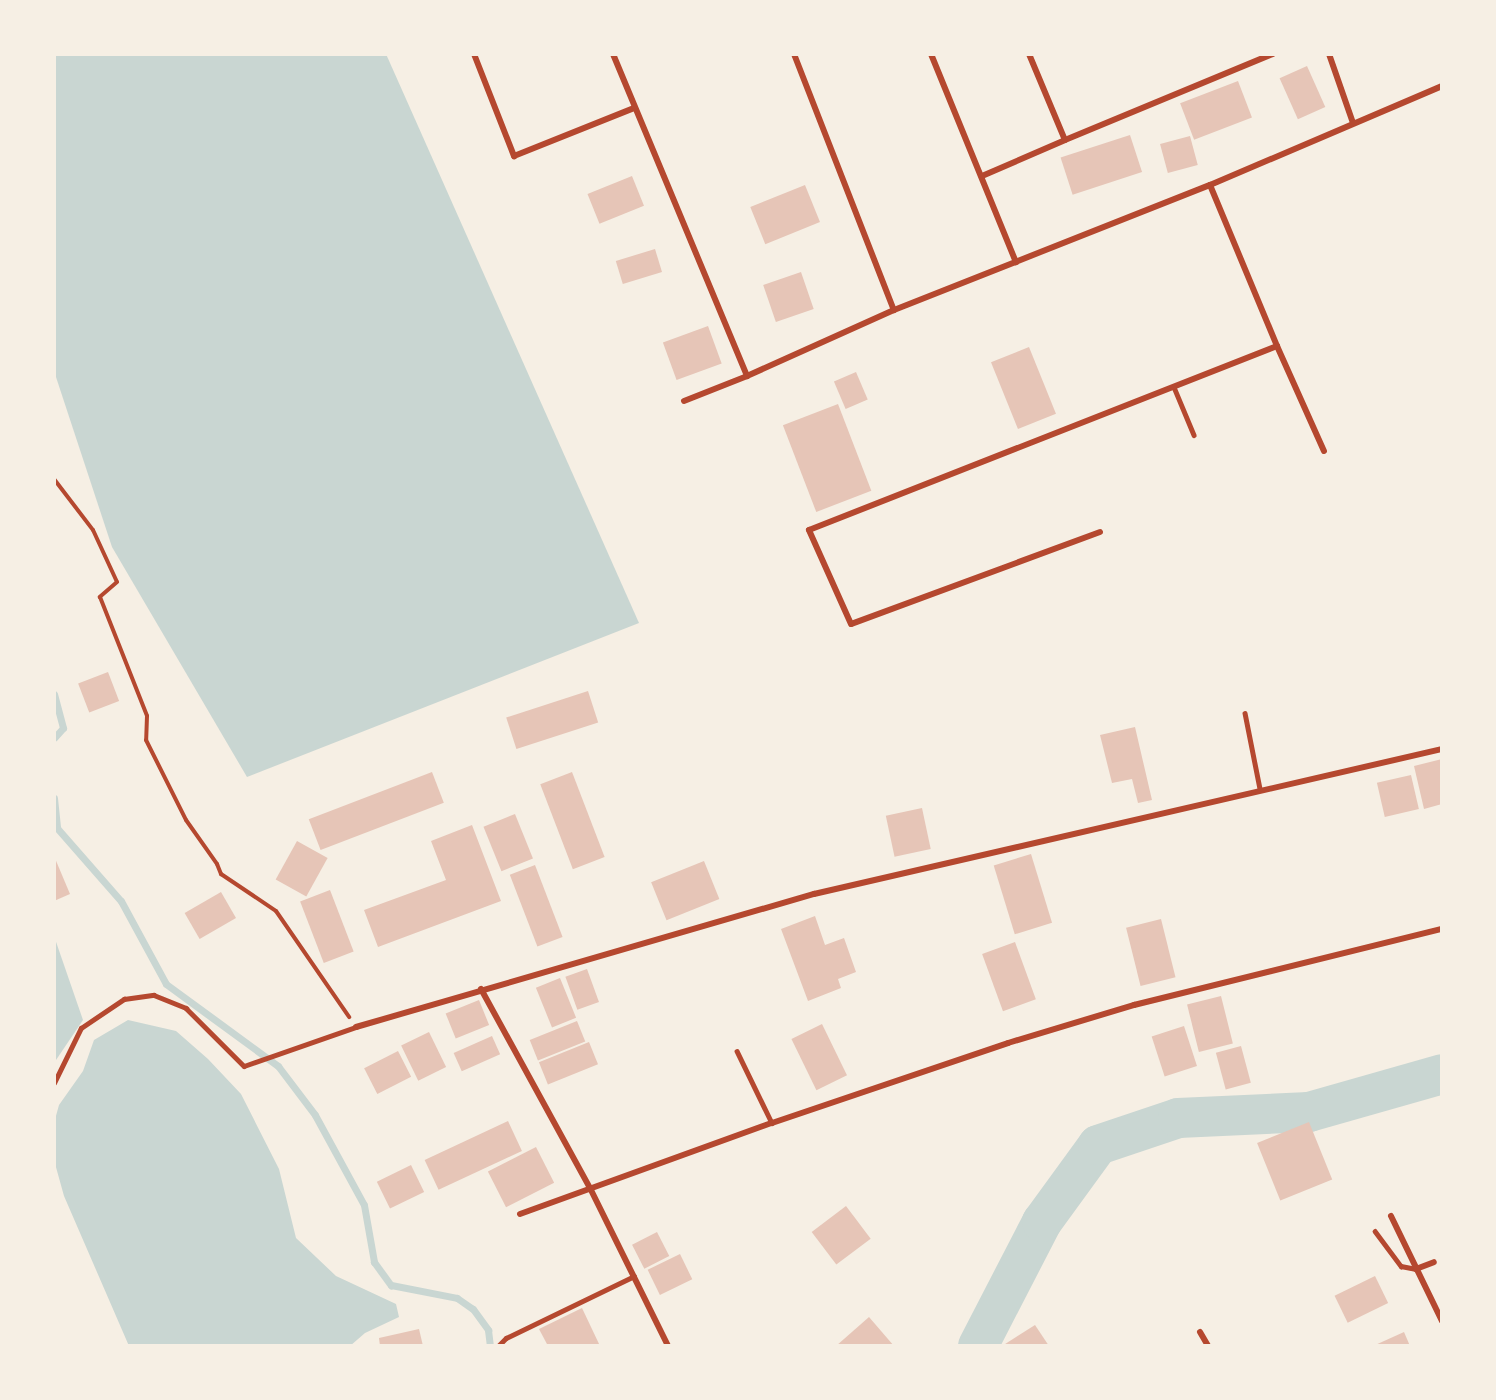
<!DOCTYPE html>
<style>
body{margin:0}
#map{position:relative;width:1496px;height:1400px;overflow:hidden;background:#f6efe4;font-family:Montserrat,sans-serif}
div>[style]{position:absolute}
.water>*{inset:0;background:#c9d6d2}
.stream>*{height:7px;margin:-3.5px;padding:0 3.5px;transform-origin:3.5px;border-radius:3.5px;background:#c9d6d2}
.river>*{height:40px;margin:-20px;padding:0 20px;transform-origin:20px;border-radius:20px;background:#c9d6d2}
.building>*{inset:0;background:#e6c5b7;transform-origin:0 0}
.path>*{height:4px;margin:-2px;padding:0 2px;transform-origin:2px;border-radius:2px;background:#b5482f}
.service>*{height:4.5px;margin:-2.25px;padding:0 2.25px;transform-origin:2.25px;border-radius:2.25px;background:#b5482f}
.minor>*{height:6px;margin:-3px;padding:0 3px;transform-origin:3px;border-radius:3px;background:#b5482f}
span{translate:-50% -50%;white-space:nowrap;text-align:center;line-height:1.15;-webkit-text-stroke:5px #f6efe4;paint-order:stroke}
.frame{position:absolute;inset:0;border:56px solid #f6efe4;pointer-events:none}
</style>
<div id="map">
<div class="water">
<div style="clip-path:polygon(54px 54px,386px 54px,639px 623px,247px 777px,112px 547px,54px 371px)"></div>
<div style="clip-path:polygon(54px 936px,83px 1020px,54px 1063px)"></div>
<div style="clip-path:polygon(128px 1020px,176px 1031px,208px 1059px,241px 1094px,279px 1169px,296px 1238px,336px 1276px,396px 1304px,399px 1317px,365px 1333px,350px 1346px,129px 1346px,64px 1196px,54px 1160px,54px 1123px,59px 1105px,83px 1071px,94px 1040px)"></div>
</div>
<div class="stream">
<div style="left:54px;top:694px;width:35px;rotate:75deg"></div>
<div style="left:63px;top:728px;width:13px;rotate:132deg"></div>
<div style="left:54px;top:798px;width:30px;rotate:84deg"></div>
<div style="left:57px;top:828px;width:97px;rotate:48.8deg"></div>
<div style="left:121px;top:901px;width:94px;rotate:61.5deg"></div>
<div style="left:166px;top:984px;width:139px;rotate:36.2deg"></div>
<div style="left:278px;top:1066px;width:61px;rotate:52.9deg"></div>
<div style="left:315px;top:1115px;width:102px;rotate:61.4deg"></div>
<div style="left:364px;top:1205px;width:58px;rotate:80deg"></div>
<div style="left:374px;top:1262px;width:29px;rotate:54deg"></div>
<div style="left:391px;top:1285px;width:67px;rotate:11.1deg"></div>
<div style="left:457px;top:1298px;width:19px;rotate:35deg"></div>
<div style="left:473px;top:1309px;width:26px;rotate:54deg"></div>
<div style="left:488px;top:1330px;width:16px;rotate:83deg"></div>
</div>
<div class="river">
<div style="left:978px;top:1346px;width:140px;rotate:-62.7deg"></div>
<div style="left:1042px;top:1222px;width:95px;rotate:-54deg"></div>
<div style="left:1098px;top:1145px;width:84px;rotate:-18.6deg"></div>
<div style="left:1178px;top:1118px;width:131px;rotate:-2.6deg"></div>
<div style="left:1309px;top:1112px;width:138px;rotate:-15.9deg"></div>
</div>
<div class="building">
<div style="left:1307px;top:66px;width:45px;height:30px;rotate:66deg"></div>
<div style="left:1238px;top:81px;width:39px;height:62px;rotate:69deg"></div>
<div style="left:1130px;top:135px;width:39px;height:73px;rotate:72deg"></div>
<div style="left:1190px;top:136px;width:30px;height:31px;rotate:75deg"></div>
<div style="left:632px;top:176px;width:32px;height:48px;rotate:68deg"></div>
<div style="left:805px;top:185px;width:40px;height:59px;rotate:68deg"></div>
<div style="left:655px;top:249px;width:24px;height:41px;rotate:73deg"></div>
<div style="left:801px;top:272px;width:39px;height:40px;rotate:71deg"></div>
<div style="left:708px;top:326px;width:40px;height:48px;rotate:70deg"></div>
<div style="left:1029px;top:347px;width:72px;height:41px;rotate:68deg"></div>
<div style="left:856px;top:372px;width:30px;height:24px;rotate:67deg"></div>
<div style="left:838px;top:404px;width:93px;height:59px;rotate:69deg"></div>
<div style="left:108px;top:672px;width:31px;height:32px;rotate:69deg"></div>
<div style="left:588px;top:691px;width:33px;height:86px;rotate:72deg"></div>
<div style="clip-path:polygon(1135px 727px,1152px 800px,1138px 803px,1132px 779px,1112px 783px,1100px 735px)"></div>
<div style="clip-path:polygon(1442px 759px,1442px 804px,1424px 809px,1414px 766px)"></div>
<div style="left:432px;top:772px;width:33px;height:132px;rotate:69deg"></div>
<div style="left:572px;top:772px;width:91px;height:34px;rotate:69deg"></div>
<div style="left:1411px;top:775px;width:35px;height:35px;rotate:77deg"></div>
<div style="left:922px;top:808px;width:42px;height:37px;rotate:78deg"></div>
<div style="left:515px;top:814px;width:48px;height:34px;rotate:68deg"></div>
<div style="clip-path:polygon(472px 825px,501px 901px,378px 947px,364px 910px,446px 880px,431px 841px)"></div>
<div style="left:297px;top:841px;width:35px;height:44px;rotate:29deg"></div>
<div style="left:1031px;top:854px;width:72px;height:39px;rotate:73deg"></div>
<div style="clip-path:polygon(54px 856px,70px 894px,54px 901px)"></div>
<div style="left:704px;top:861px;width:41px;height:57px;rotate:68deg"></div>
<div style="left:535px;top:865px;width:77px;height:27px;rotate:69deg"></div>
<div style="left:330px;top:890px;width:66px;height:32px;rotate:69deg"></div>
<div style="left:221px;top:892px;width:30px;height:42px;rotate:60deg"></div>
<div style="clip-path:polygon(815px 916px,825px 945px,844px 938px,856px 972px,838px 979px,841px 988px,808px 1001px,781px 929px)"></div>
<div style="left:1161px;top:919px;width:60px;height:36px;rotate:76deg"></div>
<div style="left:1015px;top:942px;width:61px;height:35px;rotate:70deg"></div>
<div style="left:587px;top:969px;width:35px;height:23px;rotate:70deg"></div>
<div style="left:560px;top:978px;width:43px;height:26px;rotate:68deg"></div>
<div style="left:1221px;top:996px;width:49px;height:35px;rotate:76deg"></div>
<div style="left:479px;top:1000px;width:27px;height:36px;rotate:68deg"></div>
<div style="left:577px;top:1021px;width:22px;height:51px;rotate:68deg"></div>
<div style="left:822px;top:1024px;width:57px;height:34px;rotate:64deg"></div>
<div style="left:1184px;top:1026px;width:42px;height:34px;rotate:72deg"></div>
<div style="left:429px;top:1032px;width:39px;height:31px;rotate:64deg"></div>
<div style="left:492px;top:1036px;width:20px;height:42px;rotate:66deg"></div>
<div style="left:589px;top:1042px;width:24px;height:54px;rotate:68deg"></div>
<div style="left:1241px;top:1046px;width:38px;height:26px;rotate:75deg"></div>
<div style="left:398px;top:1051px;width:29px;height:38px;rotate:63deg"></div>
<div style="left:508px;top:1121px;width:33px;height:92px;rotate:65deg"></div>
<div style="left:1309px;top:1122px;width:62px;height:56px;rotate:68deg"></div>
<div style="left:536px;top:1147px;width:40px;height:54px;rotate:63deg"></div>
<div style="left:411px;top:1165px;width:30px;height:38px;rotate:64deg"></div>
<div style="left:846px;top:1206px;width:41px;height:43px;rotate:53deg"></div>
<div style="left:657px;top:1232px;width:27px;height:28px;rotate:63deg"></div>
<div style="left:680px;top:1254px;width:28px;height:36px;rotate:64deg"></div>
<div style="left:1375px;top:1276px;width:30px;height:45px;rotate:64deg"></div>
<div style="clip-path:polygon(582px 1308px,600px 1346px,548px 1346px,539px 1329px)"></div>
<div style="clip-path:polygon(869px 1317px,894px 1346px,836px 1346px)"></div>
<div style="clip-path:polygon(1035px 1325px,1049px 1346px,1002px 1346px)"></div>
<div style="clip-path:polygon(419px 1329px,423px 1346px,380px 1346px,379px 1338px)"></div>
<div style="clip-path:polygon(1404px 1332px,1410px 1346px,1373px 1346px)"></div>
</div>
<div class="path">
<div style="left:54px;top:479px;width:64px;rotate:52.6deg"></div>
<div style="left:93px;top:530px;width:57px;rotate:65.2deg"></div>
<div style="left:117px;top:582px;width:23px;rotate:139deg"></div>
<div style="left:100px;top:597px;width:128px;rotate:68.4deg"></div>
<div style="left:147px;top:716px;width:24px;rotate:92deg"></div>
<div style="left:146px;top:740px;width:89px;rotate:63.4deg"></div>
<div style="left:186px;top:820px;width:54px;rotate:54.8deg"></div>
<div style="left:217px;top:864px;width:11px;rotate:68deg"></div>
<div style="left:221px;top:874px;width:66px;rotate:33.9deg"></div>
<div style="left:276px;top:911px;width:129px;rotate:55.4deg"></div>
</div>
<div class="service">
<div style="left:1174px;top:387px;width:52px;rotate:67.4deg"></div>
<div style="left:1245px;top:713px;width:77px;rotate:78.8deg"></div>
<div style="left:737px;top:1051px;width:80px;rotate:64.1deg"></div>
<div style="left:54px;top:1083px;width:61px;rotate:-63.9deg"></div>
<div style="left:81px;top:1028px;width:52px;rotate:-34deg"></div>
<div style="left:124px;top:999px;width:30px;rotate:-8deg"></div>
<div style="left:154px;top:995px;width:35px;rotate:22deg"></div>
<div style="left:186px;top:1008px;width:82px;rotate:45deg"></div>
<div style="left:244px;top:1066px;width:119px;rotate:-19.2deg"></div>
<div style="left:1375px;top:1231px;width:44px;rotate:53.4deg"></div>
<div style="left:1401px;top:1266px;width:15px;rotate:11deg"></div>
<div style="left:498px;top:1346px;width:11px;rotate:-45deg"></div>
<div style="left:506px;top:1338px;width:142px;rotate:-25.8deg"></div>
</div>
<div class="minor">
<div style="left:474px;top:54px;width:110px;rotate:68.6deg"></div>
<div style="left:514px;top:156px;width:129px;rotate:-21.8deg"></div>
<div style="left:613px;top:54px;width:349px;rotate:67.4deg"></div>
<div style="left:794px;top:54px;width:275px;rotate:68.7deg"></div>
<div style="left:931px;top:54px;width:225px;rotate:67.8deg"></div>
<div style="left:1029px;top:54px;width:93px;rotate:67.3deg"></div>
<div style="left:1065px;top:140px;width:225px;rotate:-22.5deg"></div>
<div style="left:1329px;top:54px;width:73px;rotate:70.8deg"></div>
<div style="left:982px;top:176px;width:90px;rotate:-23.4deg"></div>
<div style="left:1210px;top:185px;width:174px;rotate:67.4deg"></div>
<div style="left:1277px;top:346px;width:115px;rotate:65.9deg"></div>
<div style="left:684px;top:401px;width:68px;rotate:-21.6deg"></div>
<div style="left:747px;top:376px;width:161px;rotate:-24.2deg"></div>
<div style="left:894px;top:310px;width:340px;rotate:-21.6deg"></div>
<div style="left:1210px;top:185px;width:252px;rotate:-23.1deg"></div>
<div style="left:1100px;top:532px;width:265px;rotate:159.7deg"></div>
<div style="left:851px;top:624px;width:103px;rotate:-114.1deg"></div>
<div style="left:809px;top:530px;width:503px;rotate:-21.46deg"></div>
<div style="left:481px;top:989px;width:227px;rotate:61.3deg"></div>
<div style="left:590px;top:1188px;width:176px;rotate:63.7deg"></div>
<div style="left:356px;top:1027px;width:477px;rotate:-16.2deg"></div>
<div style="left:814px;top:894px;width:645px;rotate:-13deg"></div>
<div style="left:520px;top:1214px;width:268px;rotate:-19.9deg"></div>
<div style="left:772px;top:1123px;width:249px;rotate:-18.7deg"></div>
<div style="left:1008px;top:1043px;width:132px;rotate:-16.8deg"></div>
<div style="left:1134px;top:1005px;width:317px;rotate:-13.9deg"></div>
<div style="left:1391px;top:1216px;width:117px;rotate:64.1deg"></div>
<div style="left:1416px;top:1269px;width:19px;rotate:-21deg"></div>
<div style="left:1200px;top:1332px;width:16px;rotate:60deg"></div>
</div>
<div class="frame"></div>
</div>
